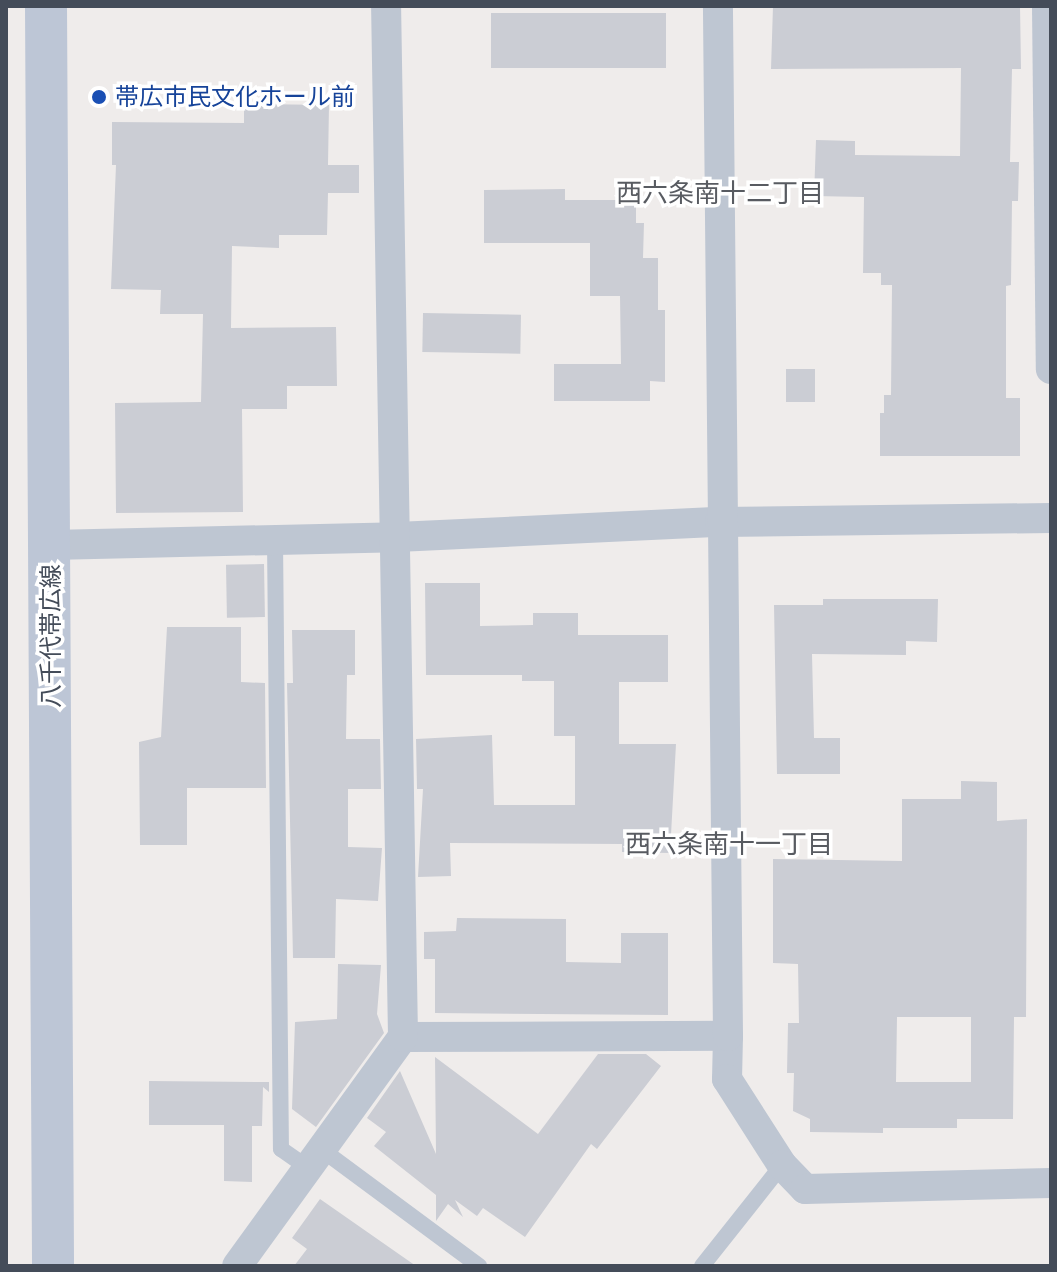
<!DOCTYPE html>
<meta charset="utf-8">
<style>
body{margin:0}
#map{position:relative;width:1057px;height:1272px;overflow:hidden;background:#efeceb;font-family:Mulish,"Noto Sans JP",sans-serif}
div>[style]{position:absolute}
.building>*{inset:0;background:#cbcdd4;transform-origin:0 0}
.service>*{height:16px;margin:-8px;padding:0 8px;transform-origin:8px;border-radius:8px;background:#bec6d2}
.minor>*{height:30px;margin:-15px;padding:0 15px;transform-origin:15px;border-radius:15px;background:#bec6d2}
.secondary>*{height:42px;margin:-21px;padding:0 21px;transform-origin:21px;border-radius:21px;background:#bdc6d6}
.dots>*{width:22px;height:22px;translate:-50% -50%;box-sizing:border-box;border:4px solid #fff;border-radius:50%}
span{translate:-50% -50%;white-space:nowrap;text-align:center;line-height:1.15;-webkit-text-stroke:7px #fff;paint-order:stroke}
.transit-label{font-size:24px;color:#164399}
.left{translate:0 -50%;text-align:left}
.street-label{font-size:24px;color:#444c59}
.neighbourhood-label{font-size:26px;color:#585b61}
.frame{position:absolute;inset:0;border:8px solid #444c59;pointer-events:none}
</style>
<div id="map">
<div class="building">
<div style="clip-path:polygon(773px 6px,1020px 6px,1021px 69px,1012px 69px,1010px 162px,1019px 162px,1018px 201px,1012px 201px,1011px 285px,1006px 286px,1006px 398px,1020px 398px,1020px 456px,880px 456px,880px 413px,884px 413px,884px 395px,891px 395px,892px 285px,881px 285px,881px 273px,863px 273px,864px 197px,814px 196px,816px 140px,855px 141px,855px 155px,960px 156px,961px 68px,771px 69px)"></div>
<div style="left:491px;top:13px;width:175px;height:55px"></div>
<div style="clip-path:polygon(244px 104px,329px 105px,328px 165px,359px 165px,359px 193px,328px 193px,327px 235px,279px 235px,279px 248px,232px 246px,231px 328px,336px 327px,337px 386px,287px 386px,287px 409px,242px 409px,243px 512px,116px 513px,115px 403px,201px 402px,203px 314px,160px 314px,161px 290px,111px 289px,116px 165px,112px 165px,112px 122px,244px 123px)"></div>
<div style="clip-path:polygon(565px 189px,565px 200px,636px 200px,636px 223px,644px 223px,643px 258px,658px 258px,658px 310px,665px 310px,665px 382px,650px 381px,650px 401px,554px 401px,554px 364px,621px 364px,620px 296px,590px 296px,590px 243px,484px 243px,484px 190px)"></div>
<div style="left:423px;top:313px;width:98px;height:39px;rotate:1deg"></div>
<div style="left:786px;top:369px;width:29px;height:33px"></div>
<div style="left:264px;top:564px;width:53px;height:38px;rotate:89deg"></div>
<div style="clip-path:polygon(425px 583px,480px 583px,480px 626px,533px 625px,533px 613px,578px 613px,578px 635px,668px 635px,668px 682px,619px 682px,619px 744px,676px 744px,670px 853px,622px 852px,622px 844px,450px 843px,451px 876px,418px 877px,423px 789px,417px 789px,416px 739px,492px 735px,494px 805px,575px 805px,575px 736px,554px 736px,554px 681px,522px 681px,522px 675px,426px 675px)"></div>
<div style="clip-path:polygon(823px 599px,938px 599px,937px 642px,906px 641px,906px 655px,812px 654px,814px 738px,840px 738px,840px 774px,777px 774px,774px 605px,823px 605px)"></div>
<div style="clip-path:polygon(167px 627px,241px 627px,241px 682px,265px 683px,266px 788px,187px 788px,187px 845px,140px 845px,139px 742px,161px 737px)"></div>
<div style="clip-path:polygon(292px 630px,355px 630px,355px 675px,347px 675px,346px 739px,380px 739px,381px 789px,348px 789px,348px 847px,382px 848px,378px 901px,336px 899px,335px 958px,293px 958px,287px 683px,293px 683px)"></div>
<div style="clip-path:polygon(evenodd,961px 781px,997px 782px,997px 821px,1027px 819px,1026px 1017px,1014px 1017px,1013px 1119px,957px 1119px,957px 1128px,883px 1128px,883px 1133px,810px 1132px,810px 1119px,793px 1111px,794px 1073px,787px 1073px,788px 1023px,799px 1023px,798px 964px,773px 963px,773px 859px,902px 861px,902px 799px,961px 799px,961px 781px,897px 1017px,971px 1017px,971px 1082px,896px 1082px,897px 1017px)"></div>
<div style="clip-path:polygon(457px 918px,566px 919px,566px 962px,621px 963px,621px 933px,668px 933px,668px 1015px,435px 1013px,435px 959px,424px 959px,424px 932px,456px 931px)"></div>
<div style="clip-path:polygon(338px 964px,381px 965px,377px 1014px,384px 1033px,316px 1127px,292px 1109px,295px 1022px,337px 1019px)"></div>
<div style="clip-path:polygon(598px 1054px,646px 1054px,661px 1066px,597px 1149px,591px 1144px,525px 1237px,483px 1208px,477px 1216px,455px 1200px,463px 1217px,448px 1204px,436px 1221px,436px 1195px,374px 1146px,386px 1132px,367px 1118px,400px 1071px,436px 1154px,435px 1057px,538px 1134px)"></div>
<div style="clip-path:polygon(149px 1081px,269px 1082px,269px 1092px,263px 1087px,262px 1126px,252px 1126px,252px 1182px,224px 1181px,224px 1125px,149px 1125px)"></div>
<div style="clip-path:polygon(320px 1199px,416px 1266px,294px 1266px,307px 1249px,292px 1238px)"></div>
</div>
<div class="service">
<div style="left:275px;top:540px;width:609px;rotate:89.44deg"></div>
<div style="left:281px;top:1149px;width:33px;rotate:35deg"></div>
<div style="left:321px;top:1149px;width:197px;rotate:36.5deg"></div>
<div style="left:702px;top:1266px;width:129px;rotate:-51.6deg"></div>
</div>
<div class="minor">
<div style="left:1047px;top:6px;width:363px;rotate:89.4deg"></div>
<div style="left:51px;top:545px;width:346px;rotate:-1.3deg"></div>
<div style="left:397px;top:537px;width:323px;rotate:-2.7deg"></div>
<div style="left:720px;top:522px;width:331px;rotate:-0.7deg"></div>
<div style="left:728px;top:1036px;width:43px;rotate:91.3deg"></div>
<div style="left:727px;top:1079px;width:102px;rotate:57.4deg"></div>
<div style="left:782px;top:1165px;width:33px;rotate:46deg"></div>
<div style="left:805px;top:1189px;width:246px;rotate:-1.4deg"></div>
<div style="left:403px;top:1037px;width:325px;rotate:-0.2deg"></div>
<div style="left:728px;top:1036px;width:1030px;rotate:-90.56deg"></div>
<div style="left:237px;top:1266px;width:283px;rotate:-54.1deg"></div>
<div style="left:403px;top:1037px;width:1031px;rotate:-90.94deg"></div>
</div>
<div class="secondary">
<div style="left:46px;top:6px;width:1260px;rotate:89.68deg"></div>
</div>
<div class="dots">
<div style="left:99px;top:97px;background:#1a4fb4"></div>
</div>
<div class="transit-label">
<span class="left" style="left:115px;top:97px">帯広市民文化ホール前</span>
</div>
<div class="street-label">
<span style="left:51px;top:636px;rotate:-90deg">八千代帯広線</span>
</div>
<div class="neighbourhood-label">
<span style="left:720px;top:193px">西六条南十二丁目</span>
<span style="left:729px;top:844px">西六条南十一丁目</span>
</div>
<div class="frame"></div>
</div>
